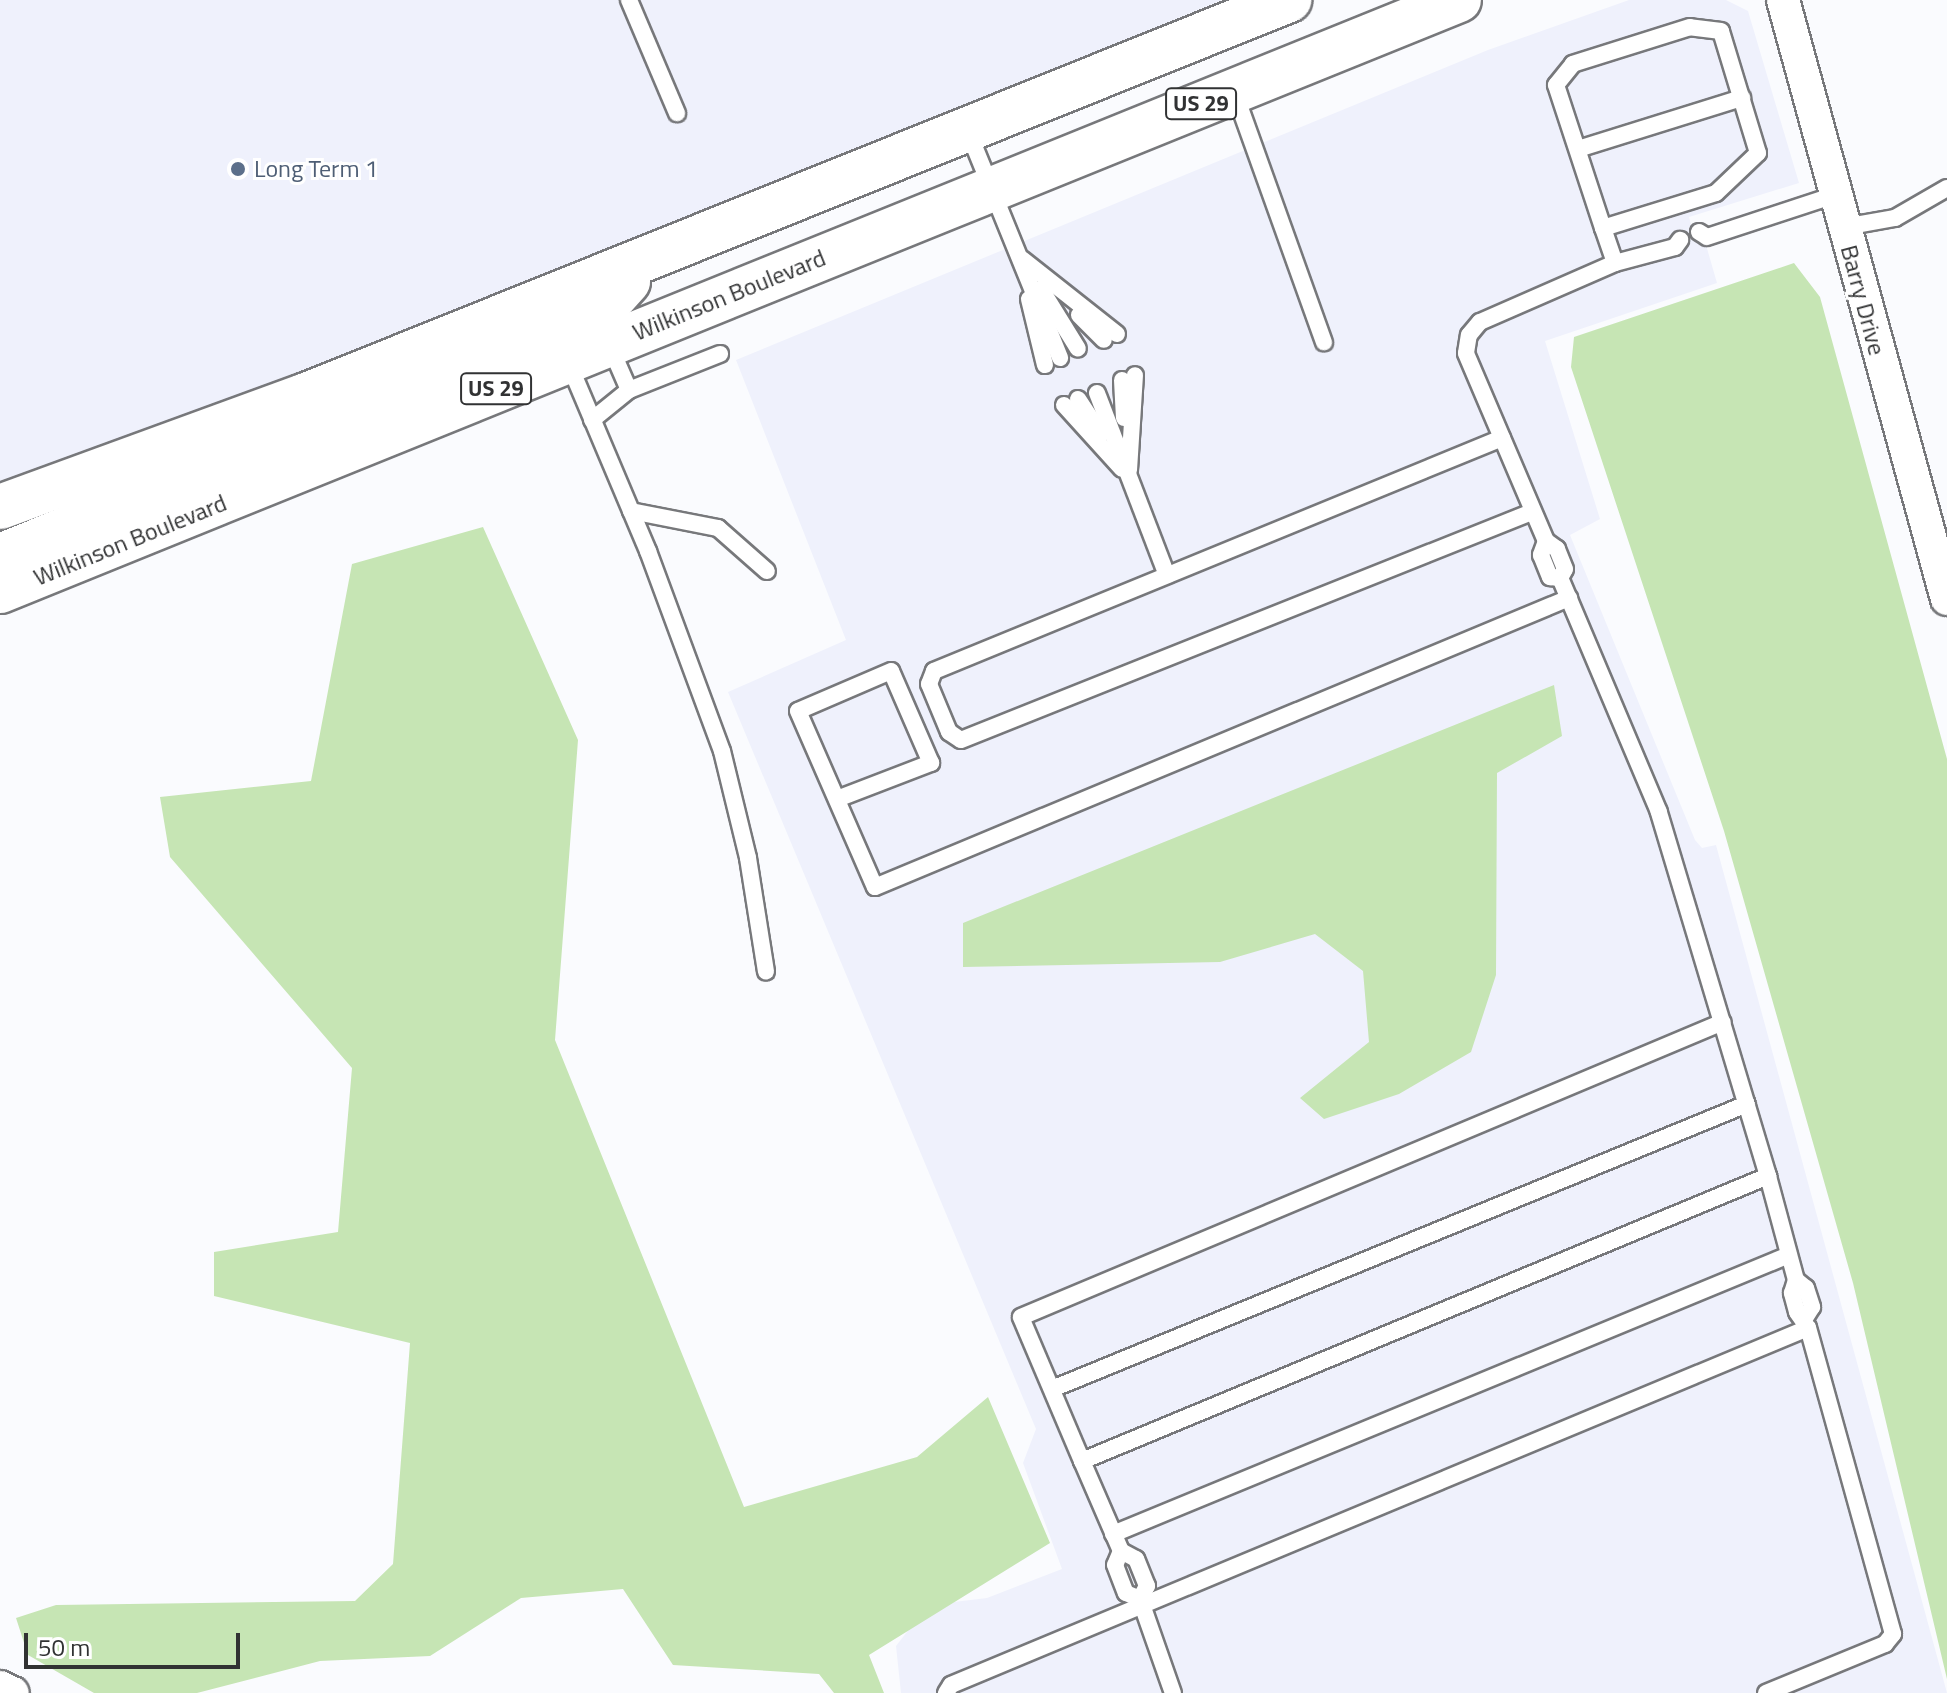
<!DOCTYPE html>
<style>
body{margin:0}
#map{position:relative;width:1947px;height:1693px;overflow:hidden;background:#fafbfe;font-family:"Titillium Web",sans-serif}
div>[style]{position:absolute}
.built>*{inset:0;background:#eff1fc}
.green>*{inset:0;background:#c6e5b4}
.roads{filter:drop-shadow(2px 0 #77787b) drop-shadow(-2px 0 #77787b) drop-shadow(0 2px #77787b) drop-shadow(0 -2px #77787b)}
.service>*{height:16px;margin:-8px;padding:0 8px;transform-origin:8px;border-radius:8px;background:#fff}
.minor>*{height:32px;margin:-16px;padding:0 16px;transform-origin:16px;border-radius:16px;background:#fff}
.primary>*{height:44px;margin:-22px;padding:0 22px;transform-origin:22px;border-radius:22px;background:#fff}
.dots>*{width:22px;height:22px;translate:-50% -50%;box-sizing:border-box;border:4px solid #fff;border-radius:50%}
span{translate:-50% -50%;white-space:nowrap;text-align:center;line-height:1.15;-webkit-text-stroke:6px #fff;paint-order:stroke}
.shield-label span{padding:2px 6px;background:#fff;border:2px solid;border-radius:6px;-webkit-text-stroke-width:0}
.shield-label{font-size:22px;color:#313233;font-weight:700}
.service-label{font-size:24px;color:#4e5e75}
.left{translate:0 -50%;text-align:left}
.street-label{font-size:24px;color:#313233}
.scale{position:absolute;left:24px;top:1633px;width:216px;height:36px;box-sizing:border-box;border:4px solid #313233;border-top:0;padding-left:10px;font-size:24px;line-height:28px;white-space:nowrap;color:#313233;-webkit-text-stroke:6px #fff;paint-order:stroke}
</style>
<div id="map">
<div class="built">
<div style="clip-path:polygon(0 0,1222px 0,521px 289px,0 496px)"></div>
<div style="clip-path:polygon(1629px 0,1726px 0,1748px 11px,1799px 183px,1689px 217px,1695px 240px,1704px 238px,1717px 283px,1545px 341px,1600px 519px,1570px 535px,1695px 840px,1702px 848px,1716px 845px,1947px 1693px,901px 1693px,896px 1646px,910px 1628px,954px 1602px,987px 1598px,1062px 1569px,1023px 1463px,1036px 1429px,728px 692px,846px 640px,736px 360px,1488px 50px)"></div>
</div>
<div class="green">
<div style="clip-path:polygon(1794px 263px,1820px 297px,1947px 759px,1947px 1679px,1853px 1283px,1724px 831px,1571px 367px,1574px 337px)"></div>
<div style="clip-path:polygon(483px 527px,578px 740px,555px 1040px,744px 1507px,917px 1457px,988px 1397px,1050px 1543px,869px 1655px,884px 1693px,834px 1693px,819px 1674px,673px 1665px,623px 1589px,521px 1598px,430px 1656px,320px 1661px,197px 1693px,94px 1693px,28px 1655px,16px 1618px,56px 1605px,355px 1601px,393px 1564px,410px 1343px,214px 1296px,214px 1252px,338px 1232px,352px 1068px,170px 857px,160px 797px,311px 781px,352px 564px)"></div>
<div style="clip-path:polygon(1554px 685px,1562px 736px,1497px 773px,1496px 975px,1471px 1052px,1399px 1094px,1324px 1119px,1300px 1098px,1369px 1042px,1363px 971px,1315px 934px,1220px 962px,963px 967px,963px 923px)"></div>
</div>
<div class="roads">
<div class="service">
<div style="left:629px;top:0;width:123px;rotate:67deg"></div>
<div style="left:1234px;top:91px;width:267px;rotate:70.3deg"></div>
<div style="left:968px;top:131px;width:245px;rotate:67.9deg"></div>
<div style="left:1578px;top:149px;width:172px;rotate:-17.3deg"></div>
<div style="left:1844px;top:227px;width:52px;rotate:-10deg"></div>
<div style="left:1895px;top:218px;width:60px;rotate:-30deg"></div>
<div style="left:1603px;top:228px;width:118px;rotate:-17.2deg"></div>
<div style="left:1716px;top:193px;width:58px;rotate:-43.6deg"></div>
<div style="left:1758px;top:153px;width:127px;rotate:-106.9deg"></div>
<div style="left:1721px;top:31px;width:31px;rotate:-173deg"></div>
<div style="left:1690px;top:27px;width:123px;rotate:162.5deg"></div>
<div style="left:1573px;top:64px;width:27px;rotate:129deg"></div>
<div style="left:1556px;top:85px;width:151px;rotate:71.8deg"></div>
<div style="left:1603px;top:228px;width:37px;rotate:71deg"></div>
<div style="left:1699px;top:232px;width:9px;rotate:32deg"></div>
<div style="left:1707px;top:237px;width:135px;rotate:-18.2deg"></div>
<div style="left:1022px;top:259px;width:121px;rotate:38.3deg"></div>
<div style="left:1041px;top:289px;width:70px;rotate:58.3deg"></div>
<div style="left:1029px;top:299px;width:68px;rotate:76.4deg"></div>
<div style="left:1079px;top:315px;width:35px;rotate:45deg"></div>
<div style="left:569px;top:364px;width:203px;rotate:67.1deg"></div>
<div style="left:648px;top:551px;width:213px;rotate:69.7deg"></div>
<div style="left:722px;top:751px;width:110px;rotate:76.3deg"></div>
<div style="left:748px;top:858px;width:115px;rotate:81deg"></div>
<div style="left:1122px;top:380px;width:38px;rotate:87deg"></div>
<div style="left:629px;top:390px;width:98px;rotate:-21.6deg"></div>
<div style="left:1097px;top:393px;width:195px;rotate:69deg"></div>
<div style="left:1078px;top:399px;width:42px;rotate:56.7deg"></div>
<div style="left:1064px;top:405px;width:86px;rotate:47.8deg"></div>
<div style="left:592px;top:420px;width:48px;rotate:-39deg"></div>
<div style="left:629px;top:390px;width:50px;rotate:-113.5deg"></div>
<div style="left:1502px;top:438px;width:614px;rotate:157.7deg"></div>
<div style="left:934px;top:671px;width:14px;rotate:111deg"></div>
<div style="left:929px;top:684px;width:52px;rotate:67.4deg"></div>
<div style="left:949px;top:732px;width:14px;rotate:34deg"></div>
<div style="left:961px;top:740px;width:615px;rotate:-21.77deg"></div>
<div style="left:1129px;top:470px;width:95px;rotate:-86.4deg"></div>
<div style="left:631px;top:511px;width:89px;rotate:11.1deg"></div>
<div style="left:718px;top:528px;width:65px;rotate:41.3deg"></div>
<div style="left:1546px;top:541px;width:15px;rotate:110deg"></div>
<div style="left:1541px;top:555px;width:24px;rotate:68deg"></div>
<div style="left:1550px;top:577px;width:10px;rotate:6deg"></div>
<div style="left:837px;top:799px;width:101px;rotate:-21deg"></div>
<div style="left:931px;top:763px;width:100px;rotate:-113.5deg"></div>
<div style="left:891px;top:671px;width:101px;rotate:156.7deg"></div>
<div style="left:798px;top:711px;width:192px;rotate:66.4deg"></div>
<div style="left:875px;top:887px;width:752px;rotate:-22.61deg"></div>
<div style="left:1796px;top:1280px;width:13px;rotate:39deg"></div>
<div style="left:1806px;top:1288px;width:20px;rotate:72deg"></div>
<div style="left:1812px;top:1307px;width:13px;rotate:122deg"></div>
<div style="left:1052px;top:1389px;width:751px;rotate:-22.3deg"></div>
<div style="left:1082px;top:1461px;width:156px;rotate:-113deg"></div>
<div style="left:1021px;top:1317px;width:761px;rotate:-22.79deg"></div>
<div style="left:1113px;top:1534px;width:731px;rotate:-22.43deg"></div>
<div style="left:1121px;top:1551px;width:15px;rotate:113deg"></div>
<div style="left:1115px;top:1565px;width:30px;rotate:69deg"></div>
<div style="left:1126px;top:1593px;width:15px;rotate:23deg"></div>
<div style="left:1140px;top:1599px;width:100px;rotate:70.7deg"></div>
<div style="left:1140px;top:1599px;width:15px;rotate:-62deg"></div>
<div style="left:1147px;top:1586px;width:29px;rotate:-112deg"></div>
<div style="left:1136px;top:1559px;width:17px;rotate:-152deg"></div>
<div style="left:1121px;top:1551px;width:98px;rotate:-113.4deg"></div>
<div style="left:1082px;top:1461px;width:743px;rotate:-22.56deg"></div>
<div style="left:1768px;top:1176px;width:380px;rotate:-106.7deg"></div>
<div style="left:1659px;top:812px;width:254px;rotate:-112.9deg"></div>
<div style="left:1560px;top:578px;width:10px;rotate:-61deg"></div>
<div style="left:1565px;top:569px;width:22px;rotate:-112deg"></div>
<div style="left:1557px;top:549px;width:14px;rotate:-144deg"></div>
<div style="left:1546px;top:541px;width:204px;rotate:-113.1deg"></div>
<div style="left:1466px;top:353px;width:18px;rotate:-81deg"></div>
<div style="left:1469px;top:335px;width:17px;rotate:-50deg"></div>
<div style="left:1480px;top:322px;width:147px;rotate:-23.6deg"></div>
<div style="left:1615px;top:263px;width:62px;rotate:-14.9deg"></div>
<div style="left:1675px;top:247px;width:9px;rotate:-54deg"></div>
<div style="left:946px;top:1693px;width:9px;rotate:-58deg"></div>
<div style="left:951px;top:1685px;width:928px;rotate:-22.62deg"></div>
<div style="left:1766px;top:1693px;width:129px;rotate:-22.4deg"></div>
<div style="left:1885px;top:1644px;width:13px;rotate:-51deg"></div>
<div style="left:1893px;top:1634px;width:318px;rotate:-105.5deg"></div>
<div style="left:1808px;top:1328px;width:19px;rotate:-125deg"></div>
<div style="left:1797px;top:1312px;width:20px;rotate:-105deg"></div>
<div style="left:1792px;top:1293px;width:14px;rotate:-73deg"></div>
<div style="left:1796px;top:1280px;width:108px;rotate:-105.1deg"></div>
</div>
<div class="minor">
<div style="left:1783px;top:0;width:621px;rotate:74.69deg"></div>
<div style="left:0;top:1687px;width:14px;rotate:25deg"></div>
</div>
<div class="primary">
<div style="left:0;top:507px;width:324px;rotate:-20.1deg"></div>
<div style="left:304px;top:396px;width:1062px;rotate:-21.9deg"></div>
<div style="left:0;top:556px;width:613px;rotate:-22.04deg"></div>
<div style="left:568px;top:326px;width:46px;rotate:-28.8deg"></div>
<div style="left:608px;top:304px;width:30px;rotate:-48deg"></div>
<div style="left:0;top:591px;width:1574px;rotate:-22.05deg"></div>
</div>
</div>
<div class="dots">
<div style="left:238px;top:169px;background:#5c6f8a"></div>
</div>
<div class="shield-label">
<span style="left:1201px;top:104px">US 29</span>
<span style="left:496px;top:389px">US 29</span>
</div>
<div class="service-label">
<span class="left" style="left:254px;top:169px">Long Term 1</span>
</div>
<div class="street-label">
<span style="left:729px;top:295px;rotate:-22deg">Wilkinson Boulevard</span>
<span style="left:1863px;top:300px;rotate:75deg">Barry Drive</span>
<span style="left:130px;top:540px;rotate:-22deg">Wilkinson Boulevard</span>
</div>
<div class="scale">50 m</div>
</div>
